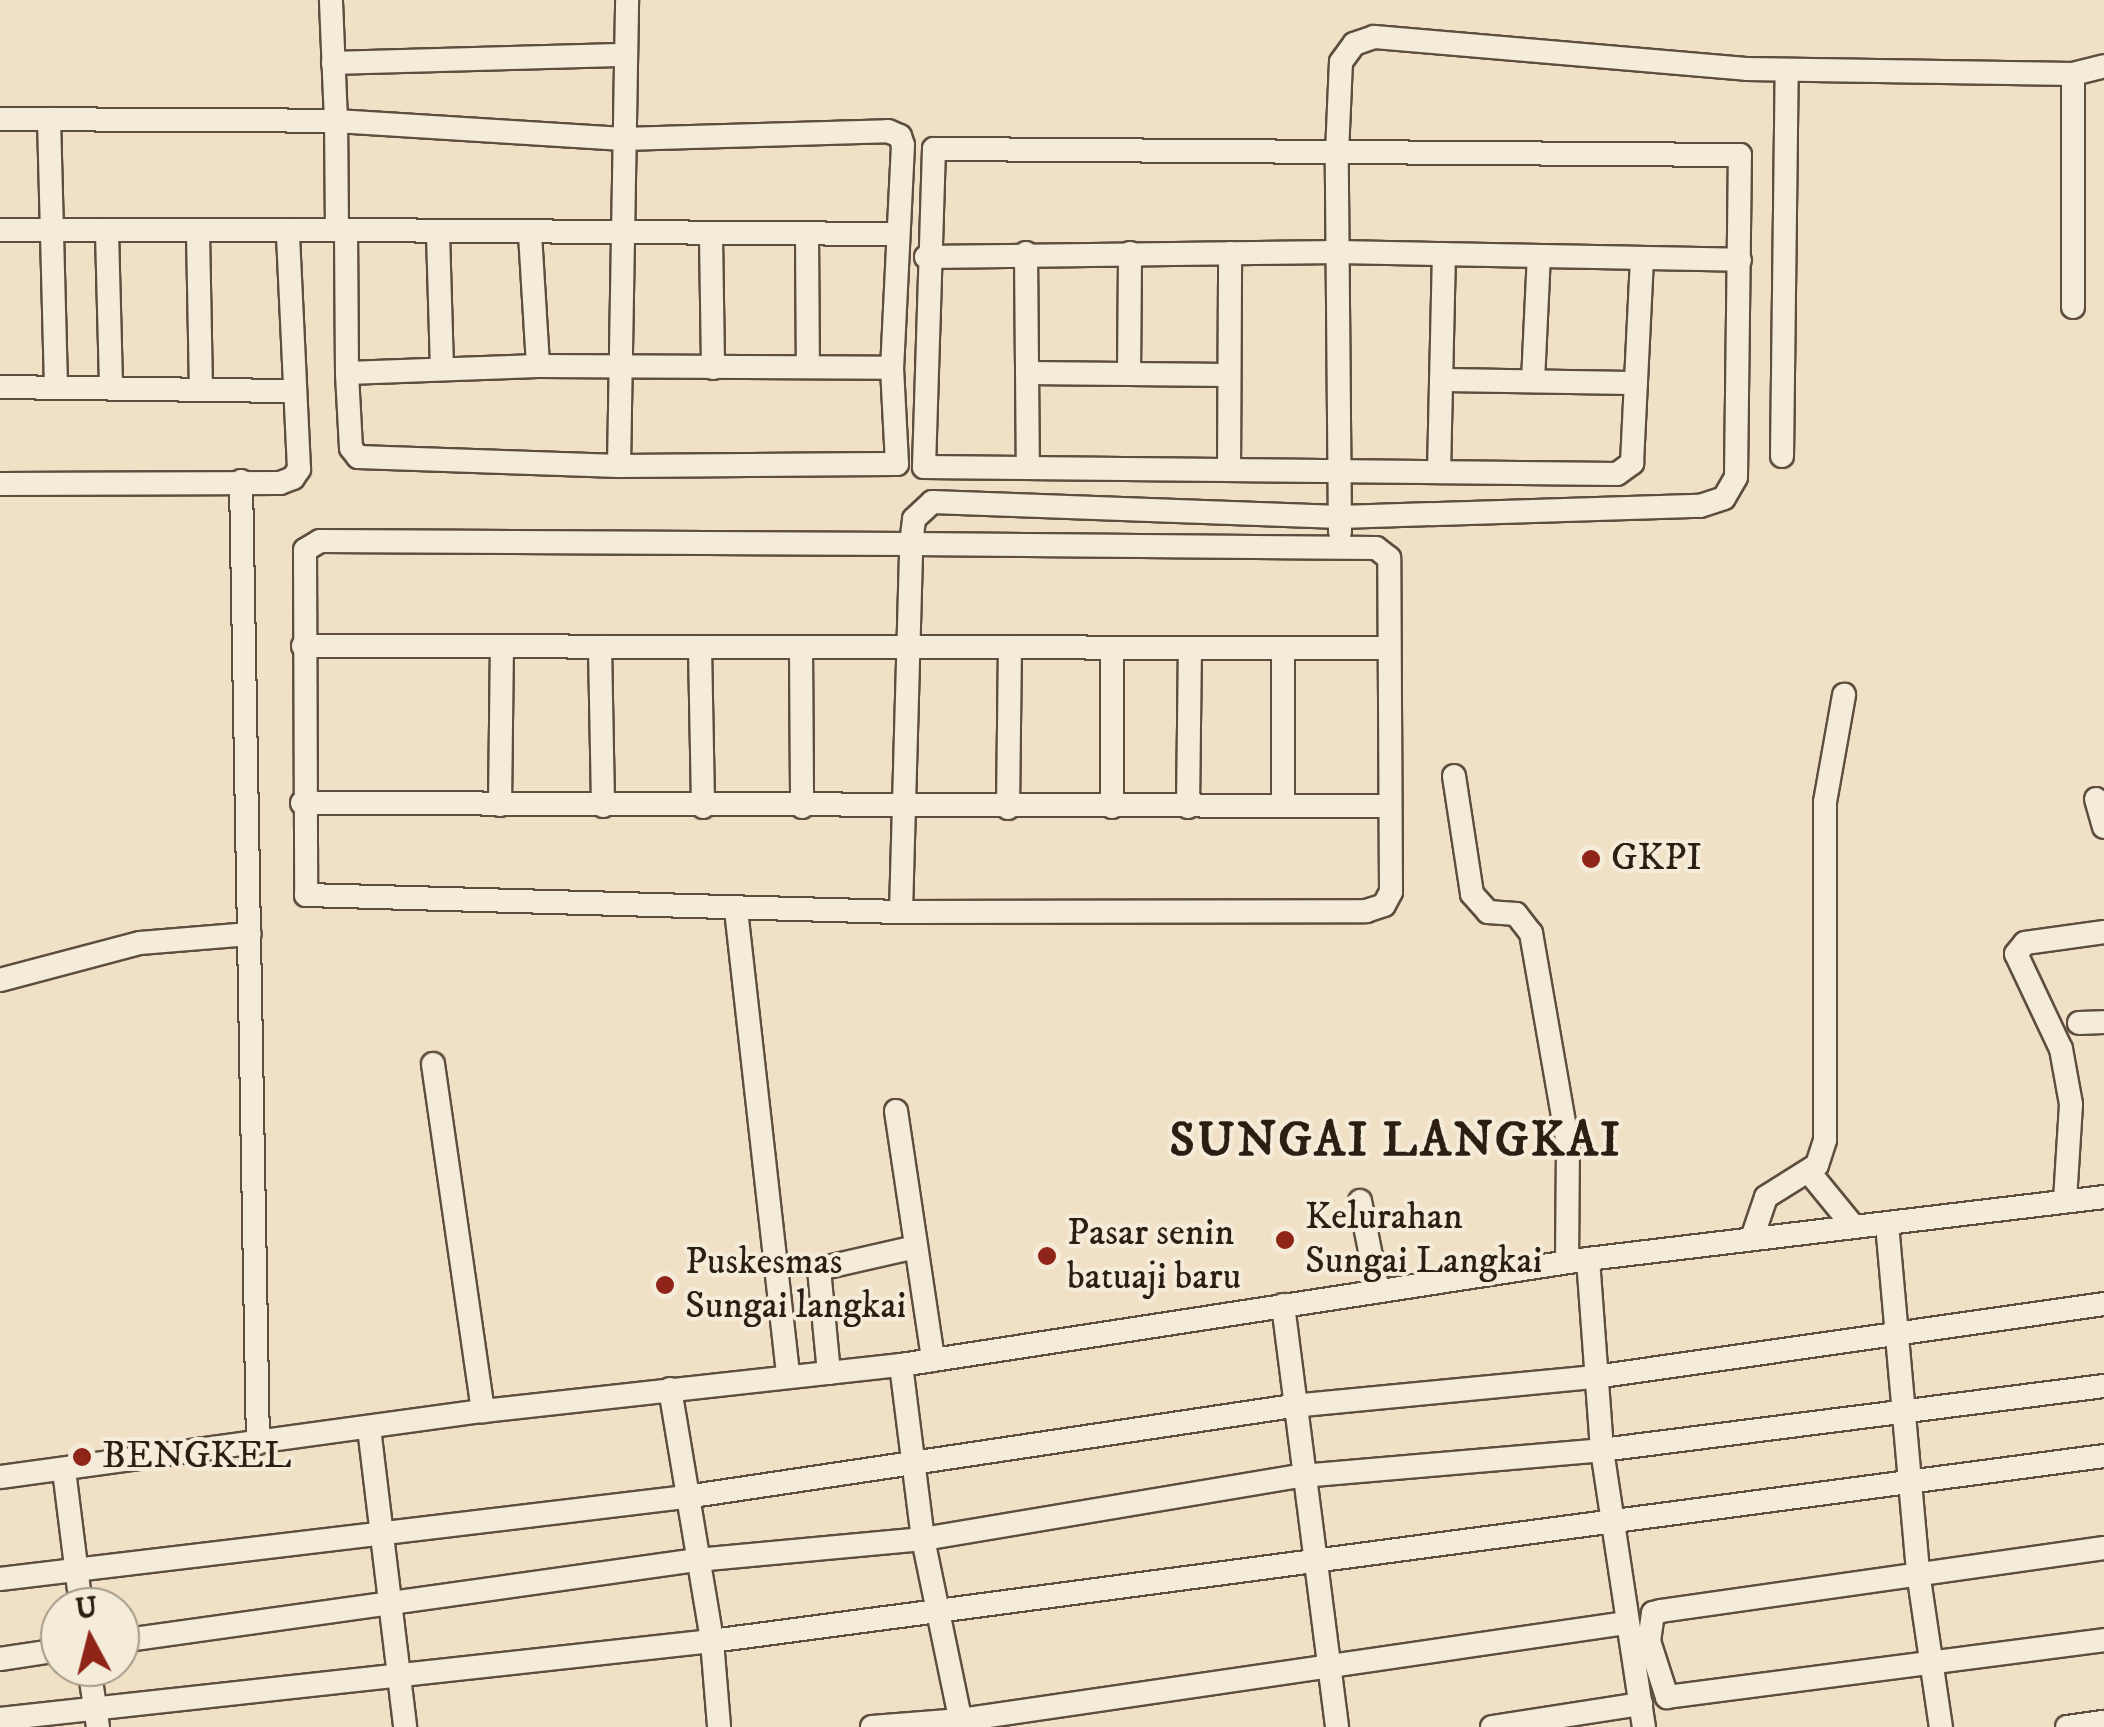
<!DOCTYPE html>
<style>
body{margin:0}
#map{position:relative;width:2104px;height:1727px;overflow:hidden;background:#f0e0c5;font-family:"IM FELL DW Pica",serif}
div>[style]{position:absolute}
.roads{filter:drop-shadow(2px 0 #5d4e3f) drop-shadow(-2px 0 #5d4e3f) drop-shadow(0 2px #5d4e3f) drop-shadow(0 -2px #5d4e3f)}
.minor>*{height:22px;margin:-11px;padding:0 11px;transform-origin:11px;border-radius:11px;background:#f5ebd9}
.dots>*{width:28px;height:28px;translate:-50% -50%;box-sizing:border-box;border:5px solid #f5ebd9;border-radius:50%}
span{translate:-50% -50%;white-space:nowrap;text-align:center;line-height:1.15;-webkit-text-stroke:8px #f5ebd9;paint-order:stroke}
.poi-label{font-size:38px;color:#2c1e12}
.left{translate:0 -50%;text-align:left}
.district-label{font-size:48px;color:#2c1e12;font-weight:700;letter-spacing:2.5px}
.north{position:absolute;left:40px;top:1587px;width:100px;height:100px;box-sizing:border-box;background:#f5ebd9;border:2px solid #a59989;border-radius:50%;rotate:353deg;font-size:28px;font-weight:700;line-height:40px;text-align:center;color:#2c1e12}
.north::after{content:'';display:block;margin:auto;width:35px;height:45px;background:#8f2418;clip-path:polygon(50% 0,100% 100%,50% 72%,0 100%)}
</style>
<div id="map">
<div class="roads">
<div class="minor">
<div style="left:333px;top:63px;width:293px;rotate:-1.6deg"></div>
<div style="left:2073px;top:74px;width:233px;rotate:90deg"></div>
<div style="left:0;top:119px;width:336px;rotate:0.3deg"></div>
<div style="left:336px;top:121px;width:121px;rotate:-92.4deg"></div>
<div style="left:49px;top:119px;width:266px;rotate:88.5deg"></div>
<div style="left:0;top:230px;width:337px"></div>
<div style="left:337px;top:230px;width:109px;rotate:-90.5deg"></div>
<div style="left:336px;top:121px;width:288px;rotate:3.6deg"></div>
<div style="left:623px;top:139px;width:265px;rotate:-1.7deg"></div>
<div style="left:888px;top:131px;width:13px;rotate:23deg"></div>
<div style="left:900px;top:136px;width:9px;rotate:72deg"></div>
<div style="left:903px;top:145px;width:223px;rotate:92.8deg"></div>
<div style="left:892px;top:368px;width:96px;rotate:87deg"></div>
<div style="left:897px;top:464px;width:278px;rotate:179.6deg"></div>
<div style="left:619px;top:466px;width:261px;rotate:-178deg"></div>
<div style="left:358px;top:457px;width:11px;rotate:-128deg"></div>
<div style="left:351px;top:448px;width:75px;rotate:-93.1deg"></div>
<div style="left:347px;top:373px;width:143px;rotate:-90.4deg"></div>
<div style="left:346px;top:230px;width:552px;rotate:0.42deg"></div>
<div style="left:107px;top:232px;width:155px;rotate:88.5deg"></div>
<div style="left:198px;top:233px;width:156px;rotate:88.9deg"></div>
<div style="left:438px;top:234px;width:135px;rotate:88.3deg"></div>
<div style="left:530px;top:234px;width:132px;rotate:86.5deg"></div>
<div style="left:807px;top:235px;width:132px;rotate:89.6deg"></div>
<div style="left:711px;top:237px;width:131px;rotate:89.1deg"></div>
<div style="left:1026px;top:253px;width:213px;rotate:89.5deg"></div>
<div style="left:926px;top:257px;width:412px;rotate:-0.7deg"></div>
<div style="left:1338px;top:252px;width:402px;rotate:1.1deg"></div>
<div style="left:347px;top:373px;width:191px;rotate:-2.1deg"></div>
<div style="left:538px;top:366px;width:354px;rotate:0.3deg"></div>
<div style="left:1027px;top:373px;width:202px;rotate:0.6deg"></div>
<div style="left:1129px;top:374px;width:121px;rotate:-89.5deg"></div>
<div style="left:1441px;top:380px;width:195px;rotate:0.9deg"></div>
<div style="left:1533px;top:381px;width:125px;rotate:-87.3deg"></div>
<div style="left:0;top:387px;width:293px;rotate:0.8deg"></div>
<div style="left:1782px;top:456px;width:386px;rotate:-89.3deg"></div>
<div style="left:619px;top:466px;width:466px;rotate:-89deg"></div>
<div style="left:1229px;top:470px;width:217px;rotate:-89.7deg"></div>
<div style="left:1439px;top:472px;width:218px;rotate:-88.7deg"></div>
<div style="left:241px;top:481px;width:962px;rotate:88.99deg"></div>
<div style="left:0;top:484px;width:280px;rotate:-0.2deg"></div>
<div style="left:280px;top:483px;width:14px;rotate:-21deg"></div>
<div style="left:293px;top:478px;width:11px;rotate:-56deg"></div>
<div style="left:299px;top:469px;width:236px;rotate:-92.7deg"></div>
<div style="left:1340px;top:532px;width:379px;rotate:-90.5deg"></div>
<div style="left:1337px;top:153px;width:91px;rotate:-87.5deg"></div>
<div style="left:1341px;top:62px;width:22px;rotate:-54deg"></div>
<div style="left:1354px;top:44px;width:21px;rotate:-19deg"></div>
<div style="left:1374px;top:37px;width:374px;rotate:4.9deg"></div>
<div style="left:1747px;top:69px;width:326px;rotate:0.9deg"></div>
<div style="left:2073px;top:74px;width:32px;rotate:-14deg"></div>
<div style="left:303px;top:646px;width:1083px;rotate:0.11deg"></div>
<div style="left:600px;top:647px;width:159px;rotate:88.9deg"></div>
<div style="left:700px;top:647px;width:160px;rotate:88.9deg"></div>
<div style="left:801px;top:648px;width:159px;rotate:89.6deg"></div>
<div style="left:1283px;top:648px;width:158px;rotate:90deg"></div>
<div style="left:1112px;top:649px;width:158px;rotate:90deg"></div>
<div style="left:1454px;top:776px;width:119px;rotate:81.3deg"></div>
<div style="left:1472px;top:894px;width:24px;rotate:48deg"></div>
<div style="left:1488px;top:912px;width:28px;rotate:4deg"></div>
<div style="left:1516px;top:914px;width:24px;rotate:52deg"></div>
<div style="left:1531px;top:933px;width:216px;rotate:80.1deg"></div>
<div style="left:1568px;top:1146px;width:116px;rotate:90.5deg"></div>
<div style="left:2096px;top:799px;width:29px;rotate:74deg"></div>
<div style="left:302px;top:803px;width:1085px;rotate:0.16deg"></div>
<div style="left:500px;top:805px;width:158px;rotate:-89.3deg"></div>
<div style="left:1188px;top:807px;width:159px;rotate:-89.3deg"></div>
<div style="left:1008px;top:808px;width:160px;rotate:-89.3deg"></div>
<div style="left:736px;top:910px;width:469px;rotate:83.6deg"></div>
<div style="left:901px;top:912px;width:465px;rotate:-0.1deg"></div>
<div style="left:1366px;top:911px;width:19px;rotate:-18deg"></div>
<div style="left:1384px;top:905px;width:15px;rotate:-62deg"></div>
<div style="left:1391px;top:892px;width:334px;rotate:-90.3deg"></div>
<div style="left:1389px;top:558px;width:16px;rotate:-142deg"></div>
<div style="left:1376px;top:548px;width:465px;rotate:-179.5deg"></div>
<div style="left:911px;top:544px;width:591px;rotate:-179.71deg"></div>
<div style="left:320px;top:541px;width:17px;rotate:149deg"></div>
<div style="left:305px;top:550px;width:345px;rotate:89.8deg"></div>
<div style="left:306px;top:895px;width:595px;rotate:1.64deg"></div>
<div style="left:901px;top:912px;width:368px;rotate:-88.4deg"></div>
<div style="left:911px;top:544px;width:25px;rotate:-83deg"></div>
<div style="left:914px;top:519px;width:25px;rotate:-43deg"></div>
<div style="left:932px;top:502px;width:408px;rotate:2.1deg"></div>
<div style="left:1340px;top:517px;width:360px;rotate:-1.8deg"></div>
<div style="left:1700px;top:506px;width:25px;rotate:-18deg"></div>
<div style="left:1724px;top:498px;width:24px;rotate:-60deg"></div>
<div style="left:1736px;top:477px;width:322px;rotate:-89.3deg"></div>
<div style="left:1740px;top:155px;width:806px;rotate:-179.57deg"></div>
<div style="left:934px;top:149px;width:318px;rotate:91.8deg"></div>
<div style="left:924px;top:467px;width:693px;rotate:0.58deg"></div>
<div style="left:1617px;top:474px;width:19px;rotate:-36deg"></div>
<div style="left:1632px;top:463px;width:205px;rotate:-87.2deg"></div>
<div style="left:0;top:980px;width:145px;rotate:-14.8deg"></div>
<div style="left:140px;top:943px;width:110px;rotate:-4.7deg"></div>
<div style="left:2079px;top:1023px;width:25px;rotate:-2deg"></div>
<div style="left:433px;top:1064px;width:351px;rotate:81.8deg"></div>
<div style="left:896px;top:1111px;width:252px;rotate:81.5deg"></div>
<div style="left:1809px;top:1172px;width:71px;rotate:50.7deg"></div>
<div style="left:2065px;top:1200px;width:96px;rotate:-86.4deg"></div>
<div style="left:2071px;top:1104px;width:56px;rotate:-100.3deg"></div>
<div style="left:2061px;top:1049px;width:105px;rotate:-115.3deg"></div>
<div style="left:2016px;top:954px;width:14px;rotate:-51deg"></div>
<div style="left:2025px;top:943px;width:80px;rotate:-7.9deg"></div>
<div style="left:1360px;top:1201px;width:92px;rotate:78.7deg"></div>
<div style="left:1887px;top:1224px;width:349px;rotate:84.9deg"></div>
<div style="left:1918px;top:1572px;width:157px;rotate:81.6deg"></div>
<div style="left:1752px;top:1238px;width:43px;rotate:-71.1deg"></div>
<div style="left:1766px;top:1197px;width:60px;rotate:-32.1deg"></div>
<div style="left:1817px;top:1165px;width:26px;rotate:-72deg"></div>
<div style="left:1825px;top:1140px;width:338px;rotate:-90deg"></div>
<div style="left:1825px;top:802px;width:109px;rotate:-79.9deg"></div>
<div style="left:1588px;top:1259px;width:192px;rotate:85.8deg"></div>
<div style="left:1602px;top:1450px;width:280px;rotate:81.4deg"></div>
<div style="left:1283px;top:1305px;width:425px;rotate:82.7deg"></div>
<div style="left:901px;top:1365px;width:175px;rotate:82.8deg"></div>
<div style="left:923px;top:1539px;width:192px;rotate:78.3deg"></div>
<div style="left:829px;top:1373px;width:104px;rotate:-95.5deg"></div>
<div style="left:819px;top:1269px;width:99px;rotate:-12.8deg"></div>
<div style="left:670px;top:1389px;width:255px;rotate:80.5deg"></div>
<div style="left:712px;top:1641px;width:86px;rotate:85.3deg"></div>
<div style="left:369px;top:1428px;width:301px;rotate:83.1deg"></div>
<div style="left:64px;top:1470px;width:138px;rotate:82.9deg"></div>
<div style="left:0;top:1477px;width:487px;rotate:-7.8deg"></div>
<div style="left:483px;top:1411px;width:421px;rotate:-6.3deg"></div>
<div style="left:901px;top:1365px;width:695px;rotate:-8.77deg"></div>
<div style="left:1588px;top:1259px;width:520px;rotate:-6.85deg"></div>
<div style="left:2104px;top:1548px;width:447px;rotate:171.9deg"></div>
<div style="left:1661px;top:1611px;width:8px;rotate:166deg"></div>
<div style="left:1653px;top:1613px;width:28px;rotate:98deg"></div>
<div style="left:1649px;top:1641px;width:59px;rotate:72.2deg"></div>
<div style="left:1667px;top:1697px;width:441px;rotate:-7.4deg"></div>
<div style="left:0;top:1579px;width:691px;rotate:-6.82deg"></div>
<div style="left:686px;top:1497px;width:614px;rotate:-8.53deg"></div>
<div style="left:1293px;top:1406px;width:303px;rotate:-5.5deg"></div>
<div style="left:1595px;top:1377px;width:514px;rotate:-8.16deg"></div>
<div style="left:120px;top:1641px;width:583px;rotate:-7.99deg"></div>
<div style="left:697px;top:1560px;width:227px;rotate:-5.3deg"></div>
<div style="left:923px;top:1539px;width:383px;rotate:-9.5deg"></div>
<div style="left:1301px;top:1476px;width:302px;rotate:-4.9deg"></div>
<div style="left:1602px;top:1450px;width:506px;rotate:-7.27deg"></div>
<div style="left:0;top:1659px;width:61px;rotate:-8.5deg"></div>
<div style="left:89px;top:1667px;width:61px;rotate:81.5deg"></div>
<div style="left:0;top:1719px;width:716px;rotate:-6.25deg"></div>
<div style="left:712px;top:1641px;width:1404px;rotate:-7.57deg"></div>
<div style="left:872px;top:1727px;width:89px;rotate:-4.5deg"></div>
<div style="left:961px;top:1720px;width:671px;rotate:-8.31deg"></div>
<div style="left:1492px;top:1727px;width:151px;rotate:-8.8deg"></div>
<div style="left:2067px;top:1727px;width:37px;rotate:-8deg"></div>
</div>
</div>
<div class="dots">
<div style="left:1591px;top:859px;background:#8f2418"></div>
<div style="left:1285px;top:1240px;background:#8f2418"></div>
<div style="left:1047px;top:1256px;background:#8f2418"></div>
<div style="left:665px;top:1285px;background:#8f2418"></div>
<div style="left:82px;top:1457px;background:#8f2418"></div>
</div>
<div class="poi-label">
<span class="left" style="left:1611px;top:859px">GKPI</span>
<span class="left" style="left:1305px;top:1240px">Kelurahan<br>Sungai Langkai</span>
<span class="left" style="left:1067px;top:1256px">Pasar senin<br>batuaji baru</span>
<span class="left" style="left:685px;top:1285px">Puskesmas<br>Sungai langkai</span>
<span class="left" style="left:102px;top:1457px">BENGKEL</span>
</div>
<div class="district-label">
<span style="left:1396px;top:1142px">SUNGAI LANGKAI</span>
</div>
<div class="north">U</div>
</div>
